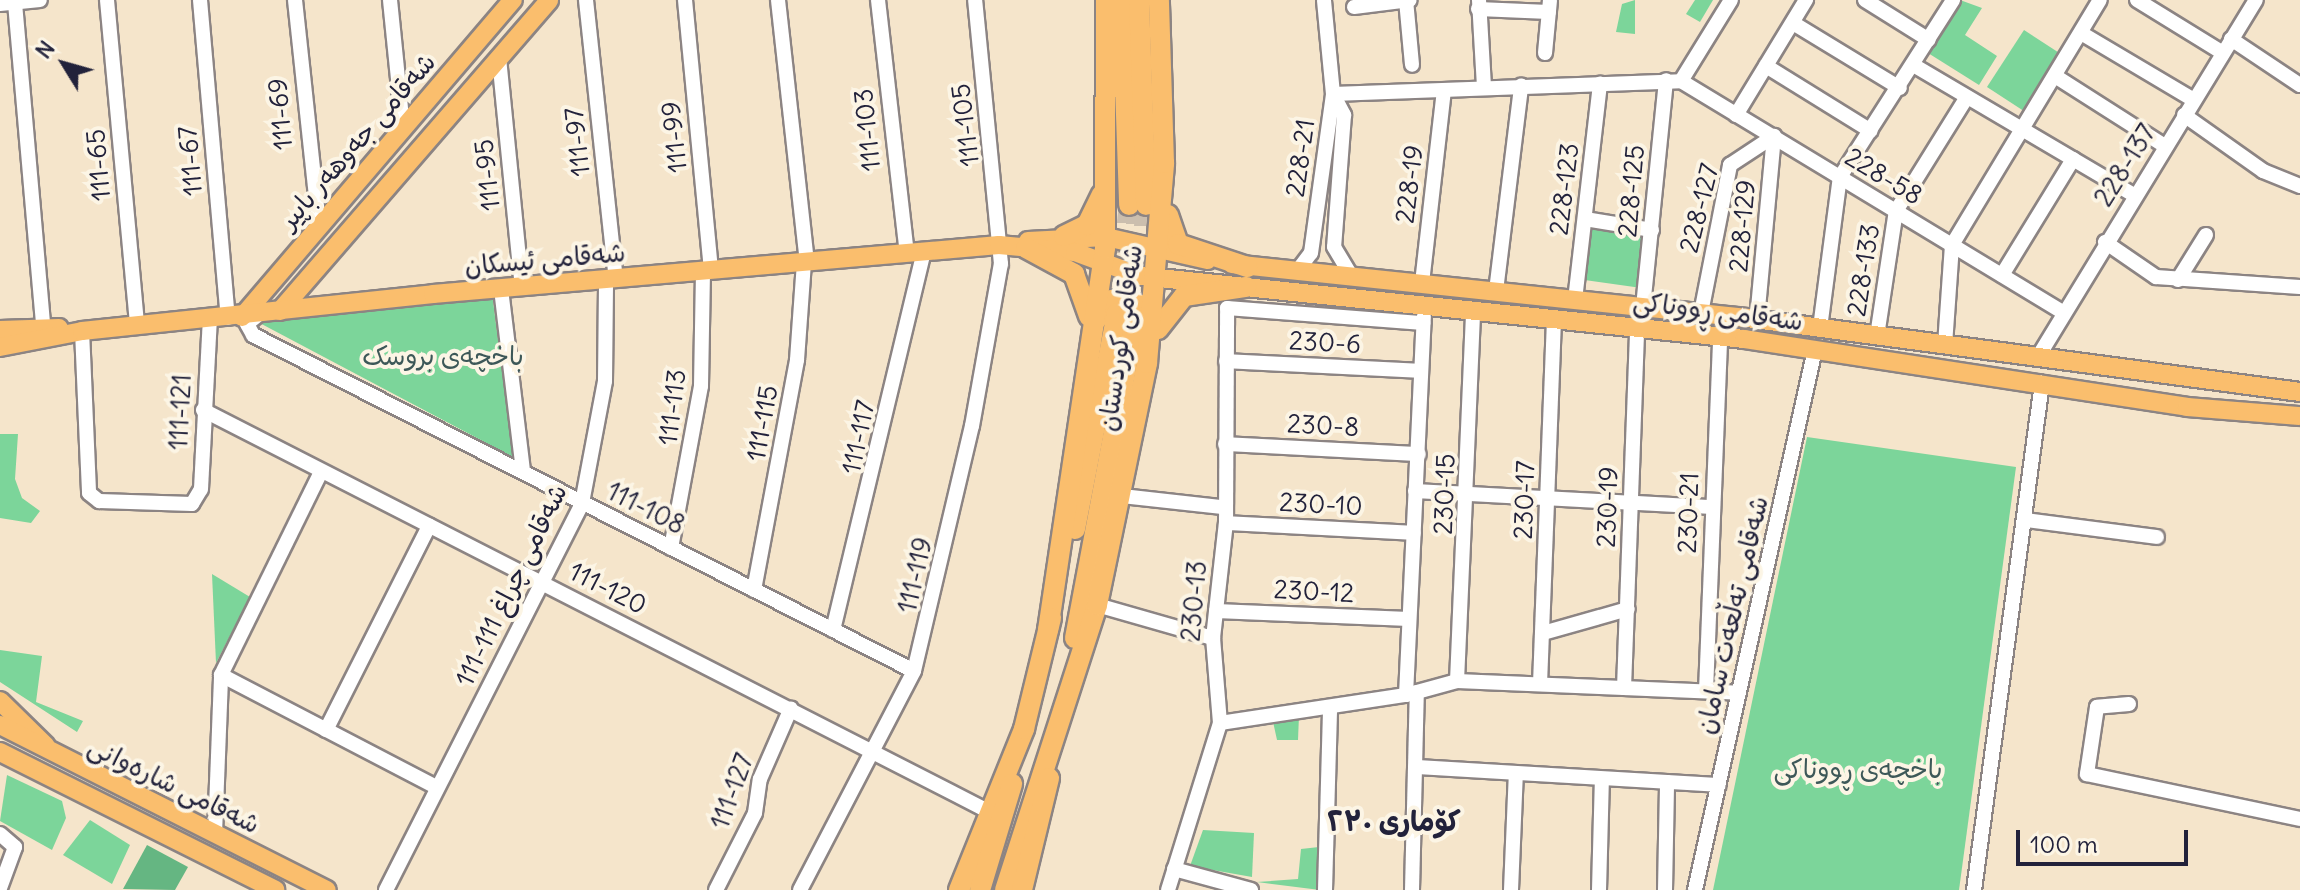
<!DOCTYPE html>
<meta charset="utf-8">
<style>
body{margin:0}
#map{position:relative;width:2300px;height:890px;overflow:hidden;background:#f5e5cb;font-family:Delius,"Playpen Sans Arabic",sans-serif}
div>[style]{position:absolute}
.green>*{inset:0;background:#7cd59a;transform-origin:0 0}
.forest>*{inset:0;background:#65b682}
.highway-tunnel>*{height:20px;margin-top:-10px;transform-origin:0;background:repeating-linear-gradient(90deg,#cbbeae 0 20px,transparent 0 30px)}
.roads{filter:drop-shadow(2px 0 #8c8483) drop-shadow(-2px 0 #8c8483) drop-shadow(0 2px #8c8483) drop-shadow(0 -2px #8c8483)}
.minor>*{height:14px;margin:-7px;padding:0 7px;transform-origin:7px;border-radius:7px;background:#fff}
.major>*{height:18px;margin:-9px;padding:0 9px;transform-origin:9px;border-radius:9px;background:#fabe6d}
.highway>*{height:20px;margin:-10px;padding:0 10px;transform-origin:10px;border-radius:10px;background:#fabe6d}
span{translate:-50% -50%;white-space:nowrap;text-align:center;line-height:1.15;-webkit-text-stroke:8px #fcf5e5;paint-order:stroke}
.street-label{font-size:26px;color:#22223b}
.park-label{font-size:26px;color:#3d5858}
.neighbourhood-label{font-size:28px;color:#22223b;font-weight:700}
.north{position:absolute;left:24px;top:24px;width:80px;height:80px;-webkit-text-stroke:6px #fcf5e5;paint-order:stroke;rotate:307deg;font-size:22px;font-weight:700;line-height:32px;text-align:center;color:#22223b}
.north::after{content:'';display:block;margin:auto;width:28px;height:36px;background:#22223b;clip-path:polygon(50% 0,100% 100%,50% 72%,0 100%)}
.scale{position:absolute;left:2016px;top:830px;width:172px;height:36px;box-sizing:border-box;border:4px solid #22223b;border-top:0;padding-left:10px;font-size:24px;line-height:28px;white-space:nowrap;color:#22223b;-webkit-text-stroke:6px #fcf5e5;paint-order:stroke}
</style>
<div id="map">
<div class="green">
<div style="clip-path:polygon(1635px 0,1635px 34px,1616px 32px,1622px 4px)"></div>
<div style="clip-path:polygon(1695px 0,1713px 0,1700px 22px,1686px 14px)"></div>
<div style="clip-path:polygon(1960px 0,1982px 8px,1965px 35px,1997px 56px,1979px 85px,1928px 53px)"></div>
<div style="left:2024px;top:30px;width:43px;height:68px;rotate:33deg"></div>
<div style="left:1589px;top:223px;width:61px;height:57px;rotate:8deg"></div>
<div style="clip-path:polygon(492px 293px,513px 457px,254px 320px)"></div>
<div style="clip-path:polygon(0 434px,18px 434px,15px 479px,22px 498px,40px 511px,31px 523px,0 518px)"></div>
<div style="clip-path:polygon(1807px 437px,2016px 467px,1959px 890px,1713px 890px)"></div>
<div style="clip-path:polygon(212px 574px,250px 597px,216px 663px)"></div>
<div style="clip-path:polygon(0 650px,42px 656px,36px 702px,83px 721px,77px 732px,0 682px)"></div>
<div style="clip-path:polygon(1299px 715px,1298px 740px,1277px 740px,1272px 717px)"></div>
<div style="clip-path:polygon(7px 775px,62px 801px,66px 818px,52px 850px,0 821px)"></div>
<div style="clip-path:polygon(90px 820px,130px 845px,112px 884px,63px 855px)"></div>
<div style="clip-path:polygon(1203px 830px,1254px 833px,1252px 877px,1190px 866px)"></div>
<div style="clip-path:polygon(1319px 847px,1320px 890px,1257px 882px,1298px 879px,1301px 849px)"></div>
</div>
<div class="forest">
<div style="clip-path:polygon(147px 845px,188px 867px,175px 890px,123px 889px)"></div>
</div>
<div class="highway-tunnel">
<div style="left:1117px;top:313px;width:109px;rotate:-83.7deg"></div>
<div style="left:1136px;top:316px;width:111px;rotate:-84.9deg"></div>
</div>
<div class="roads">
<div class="minor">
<div style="left:107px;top:0;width:327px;rotate:84.7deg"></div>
<div style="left:200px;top:0;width:319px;rotate:85deg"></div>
<div style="left:295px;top:0;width:224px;rotate:83.9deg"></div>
<div style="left:390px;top:0;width:130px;rotate:84.2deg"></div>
<div style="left:586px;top:0;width:281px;rotate:83.9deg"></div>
<div style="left:685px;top:0;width:271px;rotate:84.5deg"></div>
<div style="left:778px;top:0;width:263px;rotate:83.7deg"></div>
<div style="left:878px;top:0;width:255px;rotate:83.5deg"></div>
<div style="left:1406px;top:0;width:65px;rotate:84.7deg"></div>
<div style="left:1479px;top:0;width:88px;rotate:86.7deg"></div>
<div style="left:1865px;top:0;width:75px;rotate:32deg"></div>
<div style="left:2137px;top:0;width:101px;rotate:31.6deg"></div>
<div style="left:15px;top:3px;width:322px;rotate:85deg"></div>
<div style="left:0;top:4px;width:40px;rotate:-5.7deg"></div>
<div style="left:1354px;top:7px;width:56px;rotate:-7.1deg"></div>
<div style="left:1478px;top:9px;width:71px;rotate:2.4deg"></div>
<div style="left:1793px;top:23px;width:125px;rotate:31.3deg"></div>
<div style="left:2081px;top:33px;width:131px;rotate:30.7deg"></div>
<div style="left:2231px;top:39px;width:83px;rotate:33.7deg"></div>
<div style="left:1545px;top:53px;width:53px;rotate:-84.6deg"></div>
<div style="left:499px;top:58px;width:230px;rotate:84.3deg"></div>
<div style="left:1766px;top:66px;width:123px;rotate:31.8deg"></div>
<div style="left:1915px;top:66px;width:254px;rotate:30.5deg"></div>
<div style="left:2055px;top:76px;width:130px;rotate:32.5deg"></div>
<div style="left:1681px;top:81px;width:95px;rotate:-58.3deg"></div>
<div style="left:1333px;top:94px;width:348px;rotate:-2.1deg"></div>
<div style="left:1681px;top:81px;width:446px;rotate:31.2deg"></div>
<div style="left:1333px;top:94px;width:24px;rotate:62deg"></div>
<div style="left:1344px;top:115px;width:132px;rotate:94.3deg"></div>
<div style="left:1334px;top:247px;width:33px;rotate:59deg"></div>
<div style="left:1736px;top:115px;width:135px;rotate:-58.7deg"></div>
<div style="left:2184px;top:115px;width:97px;rotate:35.3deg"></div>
<div style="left:2263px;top:171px;width:40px;rotate:22deg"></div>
<div style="left:1585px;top:219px;width:68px;rotate:9.3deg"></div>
<div style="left:2105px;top:242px;width:62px;rotate:34.5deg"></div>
<div style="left:2156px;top:277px;width:144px;rotate:4deg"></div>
<div style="left:1298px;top:270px;width:21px;rotate:-53deg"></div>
<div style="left:1311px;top:253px;width:161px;rotate:-82.1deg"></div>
<div style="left:1333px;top:94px;width:94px;rotate:-95.5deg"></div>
<div style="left:2002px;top:275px;width:136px;rotate:-58.5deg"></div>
<div style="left:2178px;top:280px;width:53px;rotate:-58.1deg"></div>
<div style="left:1422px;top:283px;width:194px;rotate:-83.5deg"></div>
<div style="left:501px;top:289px;width:184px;rotate:83.1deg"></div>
<div style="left:1496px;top:291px;width:207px;rotate:-83deg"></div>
<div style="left:1575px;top:300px;width:218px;rotate:-83.4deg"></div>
<div style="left:1643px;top:307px;width:228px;rotate:-84.2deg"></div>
<div style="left:1701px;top:313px;width:151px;rotate:-78.9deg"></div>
<div style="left:1730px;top:165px;width:53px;rotate:-33.4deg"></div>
<div style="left:1774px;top:136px;width:185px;rotate:95.3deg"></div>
<div style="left:258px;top:315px;width:14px;rotate:141deg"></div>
<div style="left:247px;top:324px;width:13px;rotate:61deg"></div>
<div style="left:253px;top:335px;width:741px;rotate:26.95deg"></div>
<div style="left:1820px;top:328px;width:152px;rotate:-82.5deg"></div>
<div style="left:1840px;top:177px;width:210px;rotate:-57.4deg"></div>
<div style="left:82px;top:331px;width:162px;rotate:87.5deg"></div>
<div style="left:89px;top:493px;width:13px;rotate:39deg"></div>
<div style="left:99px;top:501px;width:93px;rotate:1.8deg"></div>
<div style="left:192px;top:504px;width:17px;rotate:-59deg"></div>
<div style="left:201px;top:489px;width:169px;rotate:-87deg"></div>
<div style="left:1877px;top:336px;width:126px;rotate:-81.4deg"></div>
<div style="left:1896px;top:211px;width:134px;rotate:-58.1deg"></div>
<div style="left:1945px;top:345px;width:100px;rotate:-86deg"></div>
<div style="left:1952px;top:245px;width:286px;rotate:-58.9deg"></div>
<div style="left:2038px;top:357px;width:418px;rotate:-58.6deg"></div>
<div style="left:1226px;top:361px;width:195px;rotate:2.9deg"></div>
<div style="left:203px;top:410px;width:884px;rotate:27.06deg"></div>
<div style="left:1225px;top:444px;width:194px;rotate:3deg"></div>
<div style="left:1415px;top:491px;width:298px;rotate:3.1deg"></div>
<div style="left:1122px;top:496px;width:101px;rotate:6.3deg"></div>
<div style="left:2026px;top:520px;width:132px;rotate:7.4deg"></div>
<div style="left:1226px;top:523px;width:188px;rotate:3deg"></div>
<div style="left:671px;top:548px;width:165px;rotate:-79.5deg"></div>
<div style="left:701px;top:386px;width:115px;rotate:-89deg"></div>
<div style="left:754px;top:590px;width:234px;rotate:-79.4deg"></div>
<div style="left:797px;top:360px;width:98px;rotate:-85.9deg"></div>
<div style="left:1097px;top:605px;width:121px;rotate:15.9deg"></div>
<div style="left:1216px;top:611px;width:193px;rotate:2.4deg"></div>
<div style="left:833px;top:630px;width:390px;rotate:-76.5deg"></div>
<div style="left:1543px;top:633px;width:88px;rotate:-15.8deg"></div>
<div style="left:221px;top:675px;width:242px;rotate:27.5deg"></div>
<div style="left:1457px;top:681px;width:371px;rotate:-87.5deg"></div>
<div style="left:1540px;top:684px;width:366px;rotate:-87.8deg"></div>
<div style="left:1624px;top:688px;width:361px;rotate:-87.9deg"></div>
<div style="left:1706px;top:691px;width:355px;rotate:-87.7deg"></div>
<div style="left:1406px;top:695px;width:379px;rotate:-87.3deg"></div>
<div style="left:2129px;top:704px;width:32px;rotate:175deg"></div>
<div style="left:2097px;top:707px;width:68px;rotate:98.5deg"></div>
<div style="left:2087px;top:774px;width:218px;rotate:11.9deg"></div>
<div style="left:1220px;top:723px;width:188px;rotate:-8.6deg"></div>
<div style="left:1406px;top:695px;width:53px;rotate:-15.4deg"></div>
<div style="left:1457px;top:681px;width:282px;rotate:2.4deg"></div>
<div style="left:326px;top:730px;width:229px;rotate:-63.2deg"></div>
<div style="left:1416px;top:767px;width:303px;rotate:3.4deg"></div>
<div style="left:0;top:834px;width:20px;rotate:41deg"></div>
<div style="left:15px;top:847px;width:44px;rotate:110.1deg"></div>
<div style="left:215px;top:834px;width:159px;rotate:-87.8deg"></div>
<div style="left:221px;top:675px;width:224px;rotate:-63.8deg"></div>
<div style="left:1174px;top:869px;width:80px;rotate:15.3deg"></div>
<div style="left:386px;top:890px;width:434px;rotate:-63.1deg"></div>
<div style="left:582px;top:503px;width:124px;rotate:-79.3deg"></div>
<div style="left:605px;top:381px;width:101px;rotate:-89.4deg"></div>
<div style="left:716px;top:890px;width:86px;rotate:-63.1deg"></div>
<div style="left:755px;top:813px;width:34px;rotate:-82deg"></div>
<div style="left:760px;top:779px;width:77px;rotate:-66.4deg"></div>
<div style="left:800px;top:890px;width:247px;rotate:-62.5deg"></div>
<div style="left:914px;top:671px;width:252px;rotate:-76.7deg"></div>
<div style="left:972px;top:426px;width:165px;rotate:-79.9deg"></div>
<div style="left:1001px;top:264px;width:265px;rotate:-95.6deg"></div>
<div style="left:1168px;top:890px;width:175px;rotate:-72.7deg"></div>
<div style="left:1220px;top:723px;width:85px;rotate:-94.7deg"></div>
<div style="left:1213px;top:638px;width:116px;rotate:-83.6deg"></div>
<div style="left:1226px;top:523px;width:215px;rotate:-89.7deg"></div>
<div style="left:1227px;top:308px;width:197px;rotate:4.4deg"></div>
<div style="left:1325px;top:890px;width:182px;rotate:-88.4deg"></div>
<div style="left:1412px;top:890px;width:198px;rotate:-88.6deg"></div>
<div style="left:1511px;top:890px;width:117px;rotate:-87.6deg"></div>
<div style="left:1599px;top:890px;width:111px;rotate:-88.5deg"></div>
<div style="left:1665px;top:890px;width:108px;rotate:-88.9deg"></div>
<div style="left:1695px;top:890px;width:554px;rotate:-77.49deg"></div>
<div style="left:1974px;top:890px;width:512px;rotate:-82.36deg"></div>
</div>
<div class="major">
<div style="left:1028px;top:241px;width:78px;rotate:-2.9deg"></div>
<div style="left:1106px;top:237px;width:104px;rotate:12.8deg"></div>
<div style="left:1232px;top:264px;width:518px;rotate:5.99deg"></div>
<div style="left:1747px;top:318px;width:558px;rotate:7.62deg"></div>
<div style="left:280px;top:311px;width:411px;rotate:-49.1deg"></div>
<div style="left:242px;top:317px;width:417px;rotate:-49.5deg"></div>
<div style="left:0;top:330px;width:59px;rotate:-1.9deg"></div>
<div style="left:0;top:347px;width:84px;rotate:-11deg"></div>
<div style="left:82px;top:331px;width:353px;rotate:-6deg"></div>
<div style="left:433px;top:294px;width:568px;rotate:-4.95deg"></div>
<div style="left:999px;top:245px;width:76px;rotate:5.3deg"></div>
<div style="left:1075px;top:252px;width:69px;rotate:20.3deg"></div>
<div style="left:1140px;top:276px;width:607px;rotate:5.95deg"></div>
<div style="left:1744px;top:339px;width:448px;rotate:8.7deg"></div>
<div style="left:2187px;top:407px;width:113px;rotate:4.6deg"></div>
<div style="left:0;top:701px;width:64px;rotate:44.4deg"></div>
<div style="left:0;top:725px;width:366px;rotate:26.8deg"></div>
<div style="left:0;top:752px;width:308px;rotate:26.6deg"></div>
</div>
<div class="highway">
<div style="left:1122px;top:0;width:205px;rotate:88deg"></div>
<div style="left:1139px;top:0;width:205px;rotate:88deg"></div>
<div style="left:1168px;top:215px;width:31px;rotate:71deg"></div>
<div style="left:1178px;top:244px;width:73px;rotate:18.4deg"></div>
<div style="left:1064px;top:236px;width:25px;rotate:-26deg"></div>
<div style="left:1087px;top:225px;width:34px;rotate:-64deg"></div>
<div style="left:1026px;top:248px;width:55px;rotate:28.4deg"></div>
<div style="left:1074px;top:274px;width:45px;rotate:70.3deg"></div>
<div style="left:1095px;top:321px;width:27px;rotate:-51deg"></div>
<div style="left:1112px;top:300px;width:26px;rotate:9deg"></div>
<div style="left:1138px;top:304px;width:20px;rotate:60deg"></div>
<div style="left:1158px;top:329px;width:42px;rotate:-51.8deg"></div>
<div style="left:1184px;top:296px;width:63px;rotate:-8.3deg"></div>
<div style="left:1075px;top:529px;width:220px;rotate:-79deg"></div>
<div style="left:1048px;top:630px;width:386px;rotate:-81.5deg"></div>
<div style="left:1105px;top:248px;width:248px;rotate:-89.8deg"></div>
<div style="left:1075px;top:638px;width:328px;rotate:-79.3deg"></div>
<div style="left:959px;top:890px;width:174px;rotate:-68deg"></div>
<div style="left:1024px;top:729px;width:114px;rotate:-76.3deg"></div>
<div style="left:980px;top:890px;width:111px;rotate:-73.2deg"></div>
<div style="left:1005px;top:890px;width:299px;rotate:-72.1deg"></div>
<div style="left:1097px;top:605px;width:247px;rotate:-78.3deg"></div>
<div style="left:1147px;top:363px;width:201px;rotate:-85.1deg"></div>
<div style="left:1164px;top:163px;width:163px;rotate:-91.8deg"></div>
<div style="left:1022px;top:890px;width:115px;rotate:-76.4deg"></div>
</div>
</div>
<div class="street-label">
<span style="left:280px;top:114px;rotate:-95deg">111-69</span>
<span style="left:965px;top:125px;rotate:-97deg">111-105</span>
<span style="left:867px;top:130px;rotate:-96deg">111-103</span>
<span style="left:674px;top:137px;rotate:-96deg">111-99</span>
<span style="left:357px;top:141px;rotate:-49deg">شەقامی جەوهەر باپیر</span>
<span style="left:577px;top:142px;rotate:-96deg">111-97</span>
<span style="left:1300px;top:158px;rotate:-82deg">228-21</span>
<span style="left:190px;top:161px;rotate:-95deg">111-67</span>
<span style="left:98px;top:165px;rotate:-95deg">111-65</span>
<span style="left:2125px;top:165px;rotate:-58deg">228-137</span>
<span style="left:487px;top:175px;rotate:-96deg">111-95</span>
<span style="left:1884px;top:176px;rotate:31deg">228-58</span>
<span style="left:1409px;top:184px;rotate:-83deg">228-19</span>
<span style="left:1564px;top:189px;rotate:-83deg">228-123</span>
<span style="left:1631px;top:191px;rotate:-85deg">228-125</span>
<span style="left:1699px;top:208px;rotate:-76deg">228-127</span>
<span style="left:1742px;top:226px;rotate:-85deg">228-129</span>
<span style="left:545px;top:259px;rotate:-5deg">شەقامی ئیسکان</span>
<span style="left:1863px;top:270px;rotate:-81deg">228-133</span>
<span style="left:1718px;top:311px;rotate:7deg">شەقامی ڕووناکی</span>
<span style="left:1120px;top:338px;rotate:-82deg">شەقامی کوردستان</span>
<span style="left:1325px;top:342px;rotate:3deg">230-6</span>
<span style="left:672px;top:407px;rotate:-83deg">111-113</span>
<span style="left:180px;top:412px;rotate:-87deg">111-121</span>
<span style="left:762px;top:423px;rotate:-80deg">111-115</span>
<span style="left:1323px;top:425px;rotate:3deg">230-8</span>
<span style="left:858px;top:437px;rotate:-78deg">111-117</span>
<span style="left:1444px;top:494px;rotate:-88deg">230-15</span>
<span style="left:1524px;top:500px;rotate:-88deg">230-17</span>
<span style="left:1321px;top:504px;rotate:3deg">230-10</span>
<span style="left:1607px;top:507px;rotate:-88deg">230-19</span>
<span style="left:646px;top:508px;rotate:27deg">111-108</span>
<span style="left:1688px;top:513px;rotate:-88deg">230-21</span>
<span style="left:915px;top:575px;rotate:-77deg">111-119</span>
<span style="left:511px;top:585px;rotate:-64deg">شەقامی چراغ 111-111</span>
<span style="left:608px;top:588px;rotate:27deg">111-120</span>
<span style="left:1314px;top:591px;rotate:3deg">230-12</span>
<span style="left:1194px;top:601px;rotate:-85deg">230-13</span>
<span style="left:1732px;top:615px;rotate:-77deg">شەقامی تەڵعەت سامان</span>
<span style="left:174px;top:785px;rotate:26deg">شەقامی شارەوانی</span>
<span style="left:732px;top:791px;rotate:-70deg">111-127</span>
</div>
<div class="park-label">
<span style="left:443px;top:356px">باخچەی بروسک</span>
<span style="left:1858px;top:769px">باخچەی ڕووناکی</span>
</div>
<div class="neighbourhood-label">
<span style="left:1394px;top:821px">کۆماری ٢٣٠</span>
</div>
<div class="north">N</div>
<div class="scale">100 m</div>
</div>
